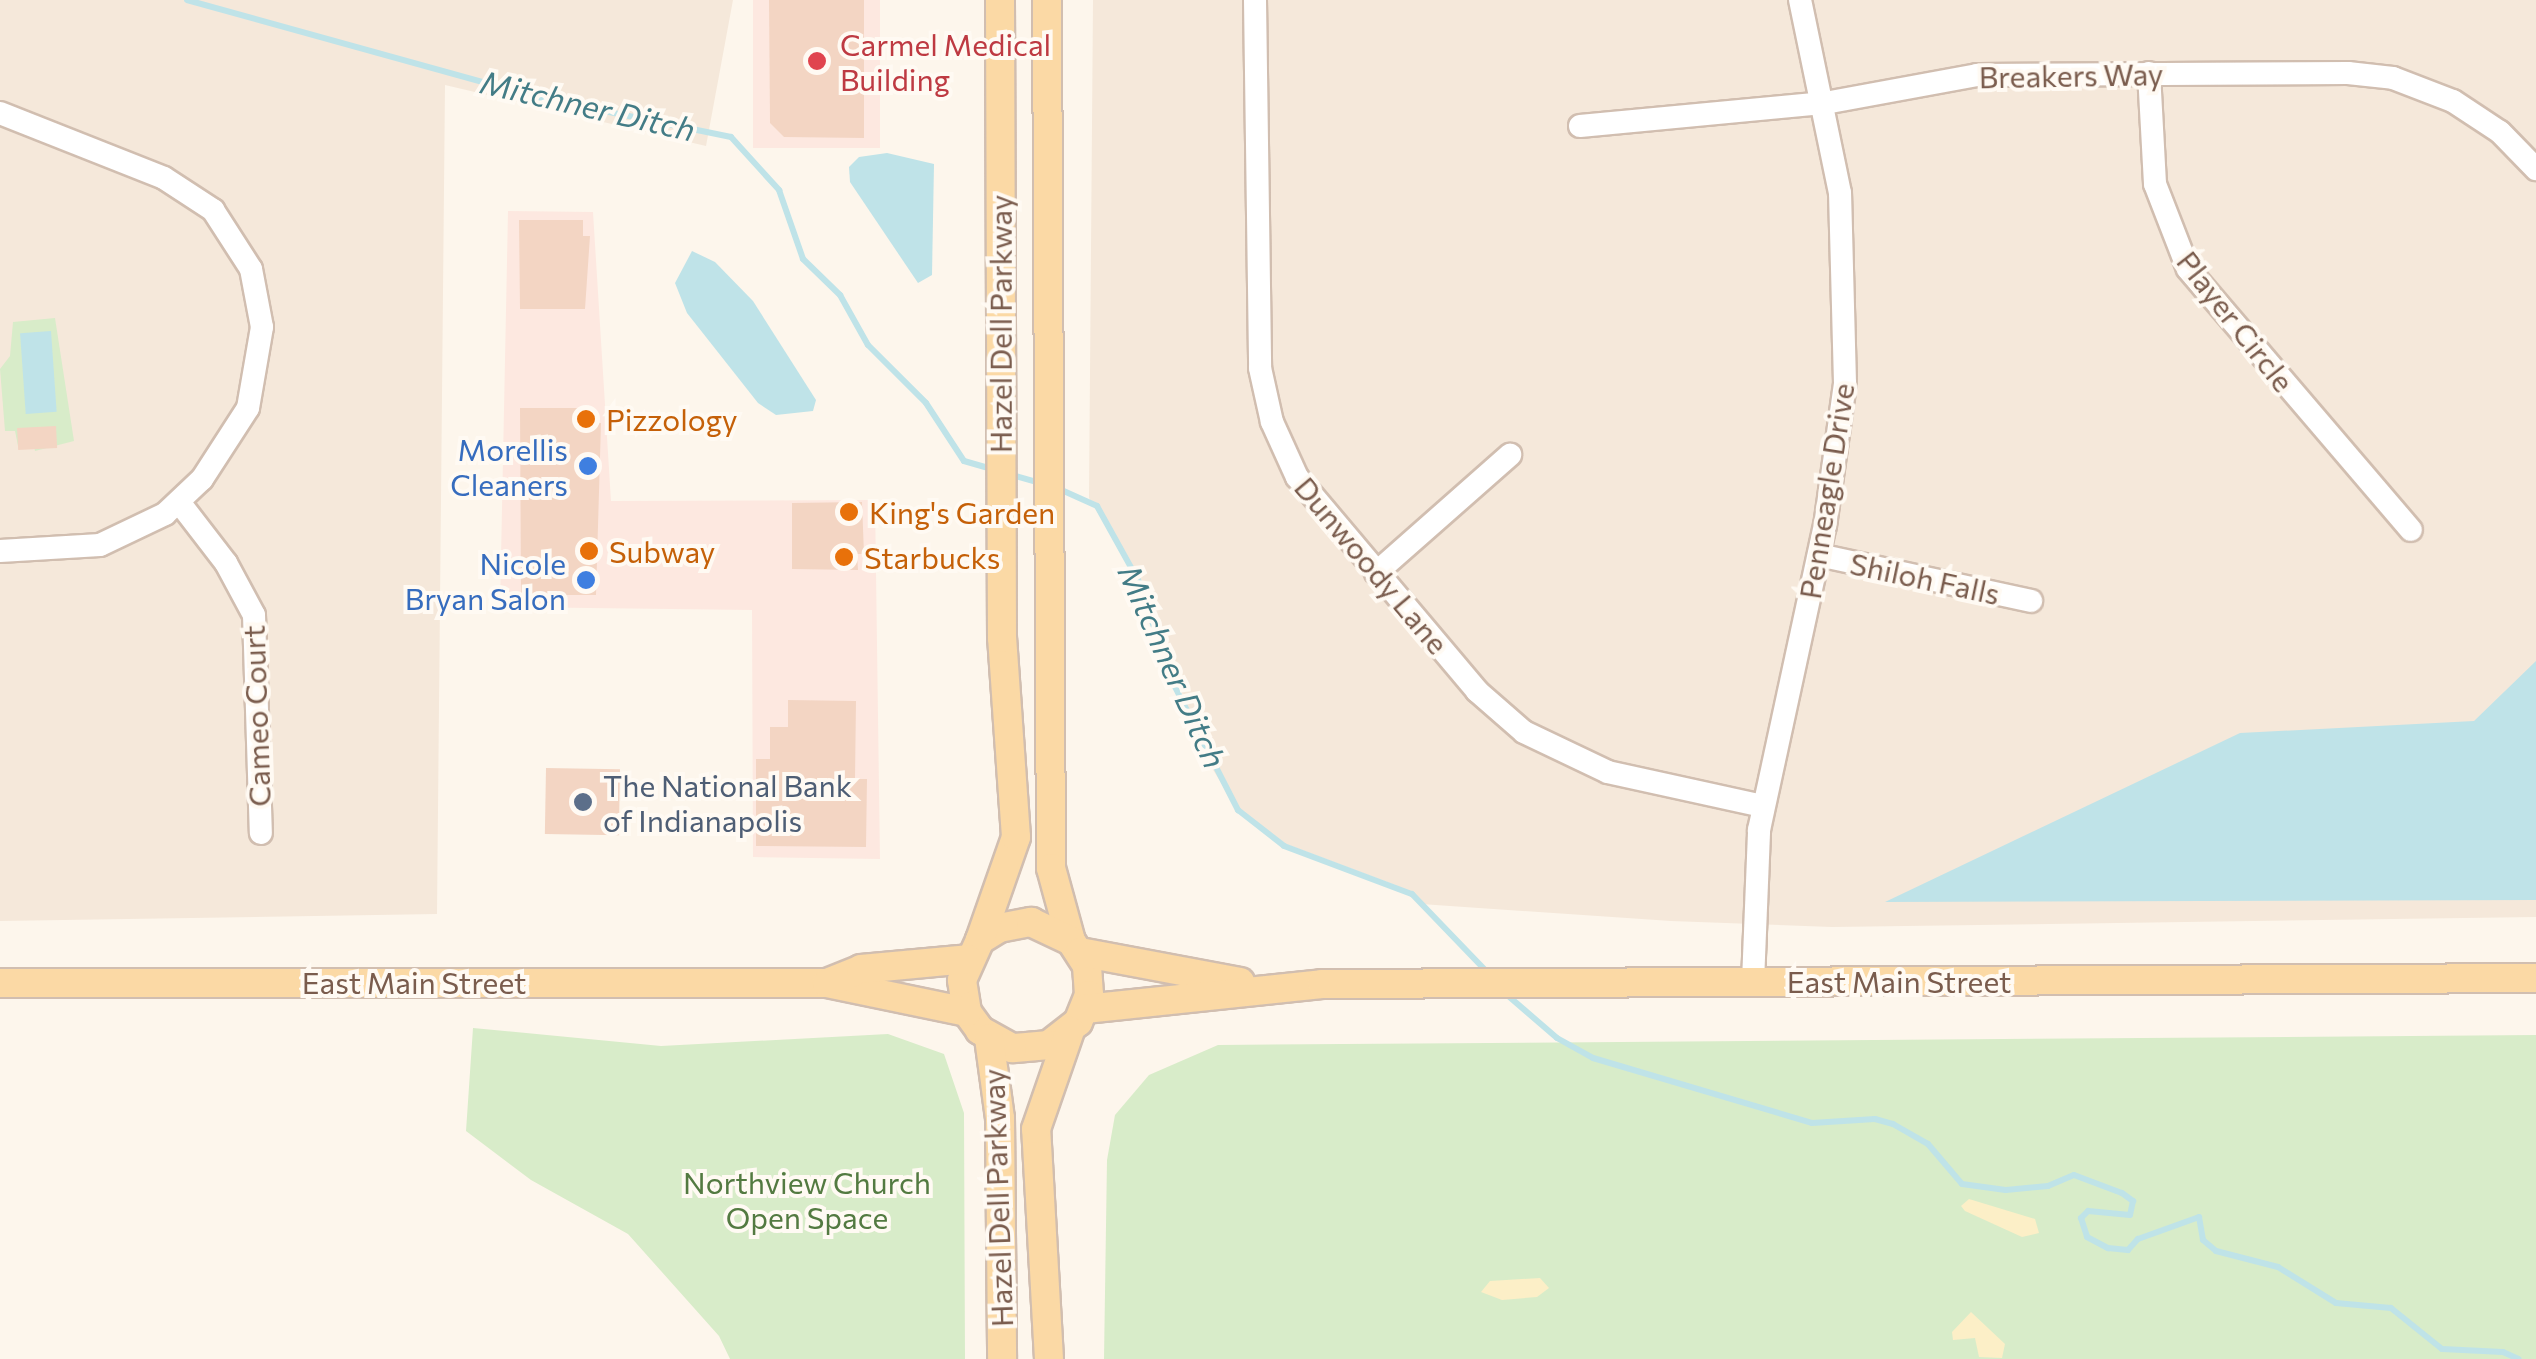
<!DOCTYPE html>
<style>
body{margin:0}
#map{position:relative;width:2536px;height:1359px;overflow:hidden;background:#fdf6ec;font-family:Commissioner,sans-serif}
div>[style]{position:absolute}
.residential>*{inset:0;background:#f5e8da}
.commercial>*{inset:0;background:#fde8e0;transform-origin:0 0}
.green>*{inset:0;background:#d8ecc9}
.sand>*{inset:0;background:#fcefc7}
.water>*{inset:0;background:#bfe3e8;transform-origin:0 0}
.stream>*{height:6px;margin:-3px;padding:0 3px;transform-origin:3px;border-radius:3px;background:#bfe3e8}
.building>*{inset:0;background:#f3d5c3;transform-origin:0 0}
.roads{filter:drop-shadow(2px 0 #d1beb0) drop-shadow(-2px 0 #d1beb0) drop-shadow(0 2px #d1beb0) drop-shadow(0 -2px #d1beb0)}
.minor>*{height:22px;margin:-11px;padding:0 11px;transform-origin:11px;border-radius:11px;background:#fff}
.major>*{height:28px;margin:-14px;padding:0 14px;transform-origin:14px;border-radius:14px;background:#fbd9a5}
.dots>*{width:28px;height:28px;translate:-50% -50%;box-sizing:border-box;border:5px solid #fffaf3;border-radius:50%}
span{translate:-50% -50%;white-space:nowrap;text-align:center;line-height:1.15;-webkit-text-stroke:8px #fffaf3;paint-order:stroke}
.health-label{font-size:30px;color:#be3a42}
.left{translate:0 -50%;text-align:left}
.street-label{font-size:30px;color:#7a5c4d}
.food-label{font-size:30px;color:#c56008}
.shop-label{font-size:30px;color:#366cbe}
.right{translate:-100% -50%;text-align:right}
.service-label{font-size:30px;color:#4e5e75}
.park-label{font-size:30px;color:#537a41}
.water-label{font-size:32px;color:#437c86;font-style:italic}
</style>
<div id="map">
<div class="residential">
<div style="clip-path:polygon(0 0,733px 0,706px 146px,445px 85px,437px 914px,0 921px)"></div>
<div style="clip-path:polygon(1093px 0,2536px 0,2536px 917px,1832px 927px,1671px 921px,1421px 904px,1395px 885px,1270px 838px,1238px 810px,1210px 765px,1138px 580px,1089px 498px)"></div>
</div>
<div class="commercial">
<div style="left:753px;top:0;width:127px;height:148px"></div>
<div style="clip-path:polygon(508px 211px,593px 212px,611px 501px,875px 500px,880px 859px,753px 857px,752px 610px,500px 607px)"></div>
</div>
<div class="green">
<div style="clip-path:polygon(55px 318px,74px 441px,35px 451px,34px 445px,18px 446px,15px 431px,5px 431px,0 369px,10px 356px,13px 322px)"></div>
<div style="clip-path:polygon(473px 1028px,661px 1046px,888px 1034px,944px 1054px,964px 1113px,965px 1359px,730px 1359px,719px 1336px,628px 1234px,531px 1180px,466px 1131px)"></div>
<div style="clip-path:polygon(2536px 1035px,2536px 1359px,1104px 1359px,1107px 1160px,1115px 1115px,1149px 1075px,1218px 1045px)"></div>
</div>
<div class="sand">
<div style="clip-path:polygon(1969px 1199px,2035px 1219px,2039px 1233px,2022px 1237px,1965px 1211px,1961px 1206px)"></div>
<div style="clip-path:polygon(1540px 1278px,1549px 1288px,1537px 1297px,1502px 1300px,1481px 1292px,1490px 1281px)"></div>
<div style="clip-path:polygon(1971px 1312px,2005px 1344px,2002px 1358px,1979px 1357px,1975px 1338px,1953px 1340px,1952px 1332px)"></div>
</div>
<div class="water">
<div style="clip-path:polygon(887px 153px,934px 164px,932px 275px,918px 283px,850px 182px,849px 167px,859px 157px)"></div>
<div style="clip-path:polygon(692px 251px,715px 262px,753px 301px,816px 400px,813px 411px,776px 415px,758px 403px,687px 313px,675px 283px)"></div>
<div style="left:51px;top:331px;width:81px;height:31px;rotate:86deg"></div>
<div style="clip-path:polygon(2536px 661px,2536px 900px,1885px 902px,2240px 733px,2474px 721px)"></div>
</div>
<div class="stream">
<div style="left:187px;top:0;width:367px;rotate:15.5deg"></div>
<div style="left:541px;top:98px;width:194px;rotate:11.6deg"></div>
<div style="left:731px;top:137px;width:72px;rotate:47.8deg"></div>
<div style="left:779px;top:190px;width:73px;rotate:70.8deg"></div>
<div style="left:803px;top:259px;width:52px;rotate:44.2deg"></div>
<div style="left:840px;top:295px;width:57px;rotate:60.8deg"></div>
<div style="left:868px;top:345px;width:82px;rotate:45deg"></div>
<div style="left:926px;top:403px;width:69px;rotate:56.8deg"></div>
<div style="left:964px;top:461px;width:29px;rotate:16deg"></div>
<div style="left:1009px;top:474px;width:32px;rotate:16deg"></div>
<div style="left:1057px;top:488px;width:44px;rotate:24.2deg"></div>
<div style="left:1097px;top:506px;width:85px;rotate:61deg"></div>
<div style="left:1138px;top:580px;width:109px;rotate:71.2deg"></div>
<div style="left:1173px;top:683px;width:143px;rotate:62.9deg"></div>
<div style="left:1238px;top:810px;width:58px;rotate:38deg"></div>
<div style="left:1284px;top:846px;width:137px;rotate:20.6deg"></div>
<div style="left:1412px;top:894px;width:110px;rotate:46.1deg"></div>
<div style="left:1506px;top:994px;width:67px;rotate:40.8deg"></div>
<div style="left:1557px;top:1038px;width:41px;rotate:29.1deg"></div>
<div style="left:1593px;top:1058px;width:228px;rotate:16.5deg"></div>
<div style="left:1812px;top:1123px;width:63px;rotate:-3.6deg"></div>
<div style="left:1875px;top:1119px;width:19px;rotate:16deg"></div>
<div style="left:1893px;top:1124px;width:40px;rotate:29.7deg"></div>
<div style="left:1928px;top:1144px;width:52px;rotate:49.6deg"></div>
<div style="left:1962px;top:1184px;width:44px;rotate:7.8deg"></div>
<div style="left:2006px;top:1190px;width:42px;rotate:-5.4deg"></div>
<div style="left:2048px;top:1186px;width:28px;rotate:-23deg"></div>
<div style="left:2074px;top:1175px;width:51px;rotate:20.6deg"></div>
<div style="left:2122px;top:1193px;width:14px;rotate:36deg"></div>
<div style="left:2133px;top:1201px;width:14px;rotate:102deg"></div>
<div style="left:2130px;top:1215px;width:42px;rotate:-174.6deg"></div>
<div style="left:2088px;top:1211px;width:10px;rotate:135deg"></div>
<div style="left:2081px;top:1218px;width:20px;rotate:72deg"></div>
<div style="left:2087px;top:1237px;width:24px;rotate:28deg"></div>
<div style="left:2108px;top:1248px;width:20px;rotate:6deg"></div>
<div style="left:2128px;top:1250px;width:15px;rotate:-48deg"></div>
<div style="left:2138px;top:1239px;width:65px;rotate:-19.8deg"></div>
<div style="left:2199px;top:1217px;width:23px;rotate:80deg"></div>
<div style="left:2203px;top:1240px;width:17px;rotate:40deg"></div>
<div style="left:2216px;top:1251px;width:64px;rotate:14.5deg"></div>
<div style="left:2278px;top:1267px;width:68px;rotate:31.8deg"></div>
<div style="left:2336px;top:1303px;width:55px;rotate:5.2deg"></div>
<div style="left:2391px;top:1308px;width:65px;rotate:38.8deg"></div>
<div style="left:2442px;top:1349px;width:61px;rotate:2.8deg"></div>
<div style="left:2503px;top:1352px;width:17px;rotate:24deg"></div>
</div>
<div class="building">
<div style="clip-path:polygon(769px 0,864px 0,864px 138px,784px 137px,770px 123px)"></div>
<div style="clip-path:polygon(519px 220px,583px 220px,583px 236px,590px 236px,585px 309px,520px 309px)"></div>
<div style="clip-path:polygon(520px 408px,594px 408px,594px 423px,601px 423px,596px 595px,521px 595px)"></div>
<div style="left:56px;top:426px;width:22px;height:39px;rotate:87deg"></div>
<div style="clip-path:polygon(862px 502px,864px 554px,857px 554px,858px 570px,792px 569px,792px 503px)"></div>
<div style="clip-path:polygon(788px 700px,856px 701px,855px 779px,867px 779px,866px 847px,756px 846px,756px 759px,770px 759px,770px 727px,788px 727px)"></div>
<div style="left:546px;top:768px;width:74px;height:66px;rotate:1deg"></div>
</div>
<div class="roads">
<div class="minor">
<div style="left:1255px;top:0;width:368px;rotate:89.2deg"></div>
<div style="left:1260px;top:368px;width:55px;rotate:77.5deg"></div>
<div style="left:1272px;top:422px;width:60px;rotate:65.6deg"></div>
<div style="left:1297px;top:477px;width:280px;rotate:49.9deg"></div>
<div style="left:1477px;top:691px;width:62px;rotate:41.1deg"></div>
<div style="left:1524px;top:732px;width:93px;rotate:25.5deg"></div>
<div style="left:1608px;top:772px;width:159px;rotate:12.4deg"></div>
<div style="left:2149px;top:73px;width:111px;rotate:86.9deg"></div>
<div style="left:2155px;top:184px;width:91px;rotate:68.8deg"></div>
<div style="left:2188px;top:269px;width:343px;rotate:49.5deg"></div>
<div style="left:0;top:113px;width:176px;rotate:21.6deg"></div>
<div style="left:164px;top:178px;width:59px;rotate:33.1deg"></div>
<div style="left:213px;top:210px;width:70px;rotate:57.2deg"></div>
<div style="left:251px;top:269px;width:59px;rotate:79.3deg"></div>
<div style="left:262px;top:327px;width:82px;rotate:99.8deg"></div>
<div style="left:248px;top:408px;width:85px;rotate:122.9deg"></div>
<div style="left:202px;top:479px;width:51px;rotate:136.6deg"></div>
<div style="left:165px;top:514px;width:72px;rotate:154.5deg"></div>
<div style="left:100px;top:545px;width:100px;rotate:176.6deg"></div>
<div style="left:1580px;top:126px;width:246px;rotate:-5.4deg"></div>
<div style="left:1825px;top:103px;width:155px;rotate:-10.4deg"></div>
<div style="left:1977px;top:75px;width:371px;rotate:-0.3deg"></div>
<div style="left:2348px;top:73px;width:45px;rotate:6.3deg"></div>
<div style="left:2393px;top:78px;width:64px;rotate:21deg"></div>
<div style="left:2453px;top:101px;width:56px;rotate:33.4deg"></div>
<div style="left:2500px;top:132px;width:52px;rotate:45.8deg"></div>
<div style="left:179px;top:502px;width:77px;rotate:52.4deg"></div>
<div style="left:226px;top:563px;width:59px;rotate:61.7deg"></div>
<div style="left:254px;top:615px;width:218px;rotate:88.2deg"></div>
<div style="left:1819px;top:555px;width:217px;rotate:12.2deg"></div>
<div style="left:1376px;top:573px;width:179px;rotate:-41.4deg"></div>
<div style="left:1753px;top:982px;width:152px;rotate:-87.7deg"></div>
<div style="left:1759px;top:830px;width:311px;rotate:-77.8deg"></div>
<div style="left:1825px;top:526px;width:144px;rotate:-82deg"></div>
<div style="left:1845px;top:383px;width:190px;rotate:-91.5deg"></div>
<div style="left:1840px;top:193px;width:197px;rotate:-101.7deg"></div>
</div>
<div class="major">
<div style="left:1047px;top:0;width:868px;rotate:89.74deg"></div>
<div style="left:1051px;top:868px;width:76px;rotate:74.7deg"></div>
<div style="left:1071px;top:941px;width:30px;rotate:57deg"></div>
<div style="left:1087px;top:966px;width:29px;rotate:86deg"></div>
<div style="left:1089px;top:995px;width:29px;rotate:112deg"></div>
<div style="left:1078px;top:1022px;width:37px;rotate:142deg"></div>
<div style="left:1049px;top:1045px;width:37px;rotate:175deg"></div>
<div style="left:1012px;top:1048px;width:37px;rotate:-151deg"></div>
<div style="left:980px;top:1030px;width:22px;rotate:-126deg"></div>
<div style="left:967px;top:1012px;width:32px;rotate:-99deg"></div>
<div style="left:962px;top:980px;width:44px;rotate:-65.8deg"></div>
<div style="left:980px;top:940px;width:22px;rotate:-32deg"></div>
<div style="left:999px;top:928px;width:33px;rotate:-11deg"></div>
<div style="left:1031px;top:922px;width:44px;rotate:25.4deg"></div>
<div style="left:980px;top:940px;width:109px;rotate:-70.7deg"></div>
<div style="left:1016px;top:837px;width:199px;rotate:-94deg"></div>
<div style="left:1002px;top:638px;width:638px;rotate:-90.18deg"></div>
<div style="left:1080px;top:952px;width:163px;rotate:10.6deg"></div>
<div style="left:0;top:983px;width:827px"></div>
<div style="left:827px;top:983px;width:143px;rotate:11.7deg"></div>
<div style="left:827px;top:983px;width:37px;rotate:-22deg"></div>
<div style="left:861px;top:969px;width:107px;rotate:-5.3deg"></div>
<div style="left:1085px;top:1009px;width:238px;rotate:-6deg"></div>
<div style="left:1322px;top:984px;width:1214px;rotate:-0.28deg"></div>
<div style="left:989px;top:1038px;width:81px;rotate:82.2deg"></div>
<div style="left:1000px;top:1118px;width:241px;rotate:89.5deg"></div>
<div style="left:1049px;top:1359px;width:230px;rotate:-93.2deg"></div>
<div style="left:1036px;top:1129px;width:104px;rotate:-70.9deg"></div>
</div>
</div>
<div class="dots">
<div style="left:817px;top:61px;background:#e0444e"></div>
<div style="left:586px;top:419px;background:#e8710a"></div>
<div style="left:588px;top:466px;background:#3f7fe0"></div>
<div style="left:849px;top:512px;background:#e8710a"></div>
<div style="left:589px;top:551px;background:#e8710a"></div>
<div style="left:844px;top:557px;background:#e8710a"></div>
<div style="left:586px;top:580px;background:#3f7fe0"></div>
<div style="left:583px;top:802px;background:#5c6f8a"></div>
</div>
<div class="health-label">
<span class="left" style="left:840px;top:61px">Carmel Medical<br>Building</span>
</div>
<div class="street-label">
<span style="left:2071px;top:75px;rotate:-1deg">Breakers Way</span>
<span style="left:2236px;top:321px;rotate:52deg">Player Circle</span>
<span style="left:1000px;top:324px;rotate:-90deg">Hazel Dell Parkway</span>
<span style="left:1826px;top:491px;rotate:-81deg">Penneagle Drive</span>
<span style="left:1372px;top:565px;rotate:50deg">Dunwoody Lane</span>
<span style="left:1925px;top:578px;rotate:12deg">Shiloh Falls</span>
<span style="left:256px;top:716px;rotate:-92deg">Cameo Court</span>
<span style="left:1899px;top:981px">East Main Street</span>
<span style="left:414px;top:982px">East Main Street</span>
<span style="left:997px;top:1198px;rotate:-92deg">Hazel Dell Parkway</span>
</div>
<div class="food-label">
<span class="left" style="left:606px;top:419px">Pizzology</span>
<span class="left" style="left:869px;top:512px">King's Garden</span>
<span class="left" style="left:609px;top:551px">Subway</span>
<span class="left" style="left:864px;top:557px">Starbucks</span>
</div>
<div class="shop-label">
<span class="right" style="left:568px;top:466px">Morellis<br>Cleaners</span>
<span class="right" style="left:566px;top:580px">Nicole<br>Bryan Salon</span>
</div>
<div class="service-label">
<span class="left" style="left:603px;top:802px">The National Bank<br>of Indianapolis</span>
</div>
<div class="park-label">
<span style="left:807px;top:1199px">Northview Church<br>Open Space</span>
</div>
<div class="water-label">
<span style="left:588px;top:105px;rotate:13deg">Mitchner Ditch</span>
<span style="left:1173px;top:666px;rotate:66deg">Mitchner Ditch</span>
</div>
</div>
